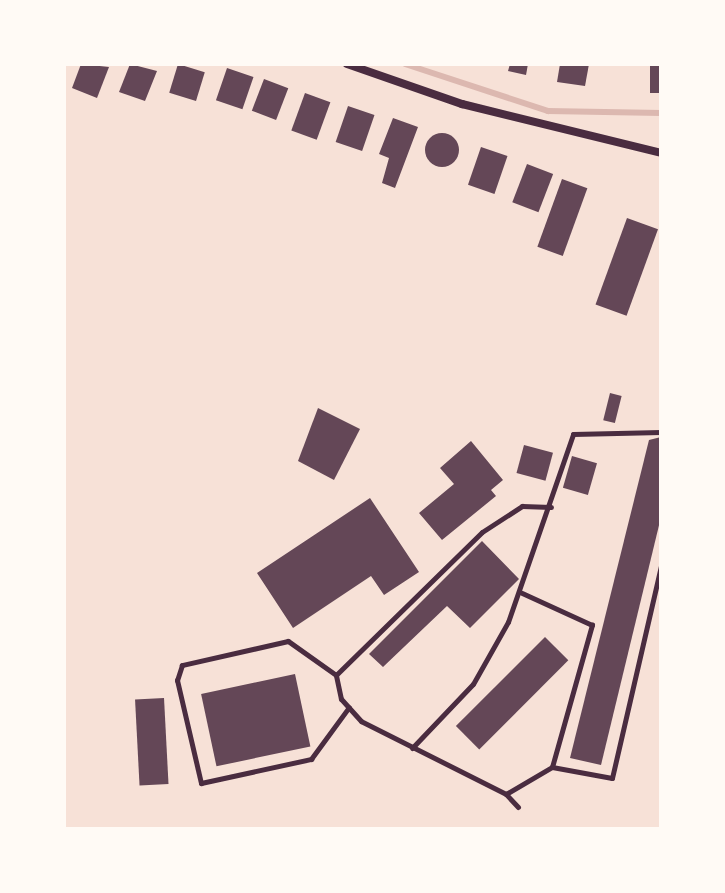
<!DOCTYPE html>
<style>
body{margin:0}
#map{position:relative;width:725px;height:893px;overflow:hidden;background:#f7e1d7;font-family:Lato,sans-serif}
div>[style]{position:absolute}
.stream>*{height:6px;margin:-3px;padding:0 3px;transform-origin:3px;border-radius:3px;background:#dcb8b0}
.building>*{inset:0;background:#644757;transform-origin:0 0}
.round{border-radius:50%}
.service>*{height:5px;margin:-2.5px;padding:0 2.5px;transform-origin:2.5px;border-radius:2.5px;background:#4a2c40}
.minor>*{height:8px;margin:-4px;padding:0 4px;transform-origin:4px;border-radius:4px;background:#4a2c40}
span{translate:-50% -50%;white-space:nowrap;text-align:center;line-height:1.15;-webkit-text-stroke:7px #fffaf5;paint-order:stroke}
.frame{position:absolute;inset:0;border:66px solid #fffaf5;pointer-events:none}
</style>
<div id="map">
<div class="stream">
<div style="left:405px;top:64px;width:151px;rotate:18.2deg"></div>
<div style="left:548px;top:111px;width:113px;rotate:1deg"></div>
</div>
<div class="building">
<div style="clip-path:polygon(81px 64px,109px 67px,97px 98px,72px 88px)"></div>
<div style="clip-path:polygon(130px 64px,157px 71px,145px 101px,119px 92px)"></div>
<div style="left:178px;top:64px;width:28px;height:30px;rotate:17deg"></div>
<div style="clip-path:polygon(510px 64px,528px 64px,526px 75px,508px 71px)"></div>
<div style="clip-path:polygon(560px 64px,589px 64px,585px 86px,557px 82px)"></div>
<div style="left:650px;top:64px;width:11px;height:29px"></div>
<div style="left:227px;top:68px;width:28px;height:34px;rotate:19deg"></div>
<div style="left:264px;top:79px;width:26px;height:34px;rotate:21deg"></div>
<div style="left:305px;top:93px;width:27px;height:40px;rotate:20deg"></div>
<div style="left:348px;top:106px;width:28px;height:38px;rotate:19deg"></div>
<div style="clip-path:polygon(393px 118px,418px 127px,395px 188px,382px 183px,389px 158px,379px 154px)"></div>
<div class="round" style="left:425px;top:133px;width:34px;height:34px"></div>
<div style="left:481px;top:147px;width:28px;height:40px;rotate:19deg"></div>
<div style="left:527px;top:164px;width:28px;height:41px;rotate:21deg"></div>
<div style="left:562px;top:179px;width:27px;height:72px;rotate:20deg"></div>
<div style="left:627px;top:218px;width:33px;height:92px;rotate:20deg"></div>
<div style="left:610px;top:393px;width:12px;height:28px;rotate:14deg"></div>
<div style="clip-path:polygon(318px 408px,360px 429px,334px 480px,298px 461px)"></div>
<div style="clip-path:polygon(661px 437px,661px 517px,601px 765px,570px 758px,649px 440px)"></div>
<div style="clip-path:polygon(471px 441px,503px 480px,491px 490px,496px 496px,442px 540px,419px 513px,454px 484px,440px 468px)"></div>
<div style="left:524px;top:445px;width:30px;height:29px;rotate:15deg"></div>
<div style="left:572px;top:456px;width:26px;height:33px;rotate:16deg"></div>
<div style="clip-path:polygon(370px 498px,419px 572px,384px 595px,371px 576px,293px 628px,257px 573px)"></div>
<div style="clip-path:polygon(482px 541px,519px 579px,470px 628px,447px 606px,383px 667px,369px 654px)"></div>
<div style="left:545px;top:637px;width:33px;height:126px;rotate:45deg"></div>
<div style="left:295px;top:674px;width:74px;height:96px;rotate:78deg"></div>
<div style="left:164px;top:698px;width:86px;height:29px;rotate:87deg"></div>
</div>
<div class="service">
<div style="left:336px;top:675px;width:59px;rotate:-144.7deg"></div>
<div style="left:288px;top:641px;width:109px;rotate:167.2deg"></div>
<div style="left:182px;top:665px;width:16px;rotate:108deg"></div>
<div style="left:177px;top:680px;width:106px;rotate:76.9deg"></div>
<div style="left:201px;top:783px;width:113px;rotate:-12.3deg"></div>
<div style="left:311px;top:759px;width:64px;rotate:-53.8deg"></div>
<div style="left:412px;top:748px;width:88px;rotate:-46.4deg"></div>
<div style="left:473px;top:684px;width:71px;rotate:-60.6deg"></div>
<div style="left:508px;top:622px;width:199px;rotate:-70.9deg"></div>
<div style="left:573px;top:434px;width:88px;rotate:-1.3deg"></div>
<div style="left:552px;top:767px;width:61px;rotate:10.4deg"></div>
<div style="left:612px;top:778px;width:219px;rotate:-77deg"></div>
<div style="left:506px;top:794px;width:53px;rotate:-30.4deg"></div>
<div style="left:552px;top:767px;width:148px;rotate:-74.3deg"></div>
<div style="left:592px;top:625px;width:77px;rotate:-155.4deg"></div>
<div style="left:518px;top:807px;width:18px;rotate:-133deg"></div>
<div style="left:506px;top:794px;width:162px;rotate:-153.3deg"></div>
<div style="left:361px;top:721px;width:30px;rotate:-132deg"></div>
<div style="left:341px;top:699px;width:25px;rotate:-102deg"></div>
<div style="left:336px;top:675px;width:204px;rotate:-44.4deg"></div>
<div style="left:482px;top:532px;width:48px;rotate:-33deg"></div>
<div style="left:522px;top:506px;width:29px;rotate:2deg"></div>
</div>
<div class="minor">
<div style="left:347px;top:64px;width:122px;rotate:19.2deg"></div>
<div style="left:462px;top:104px;width:205px;rotate:13.8deg"></div>
</div>
<div class="frame"></div>
</div>
